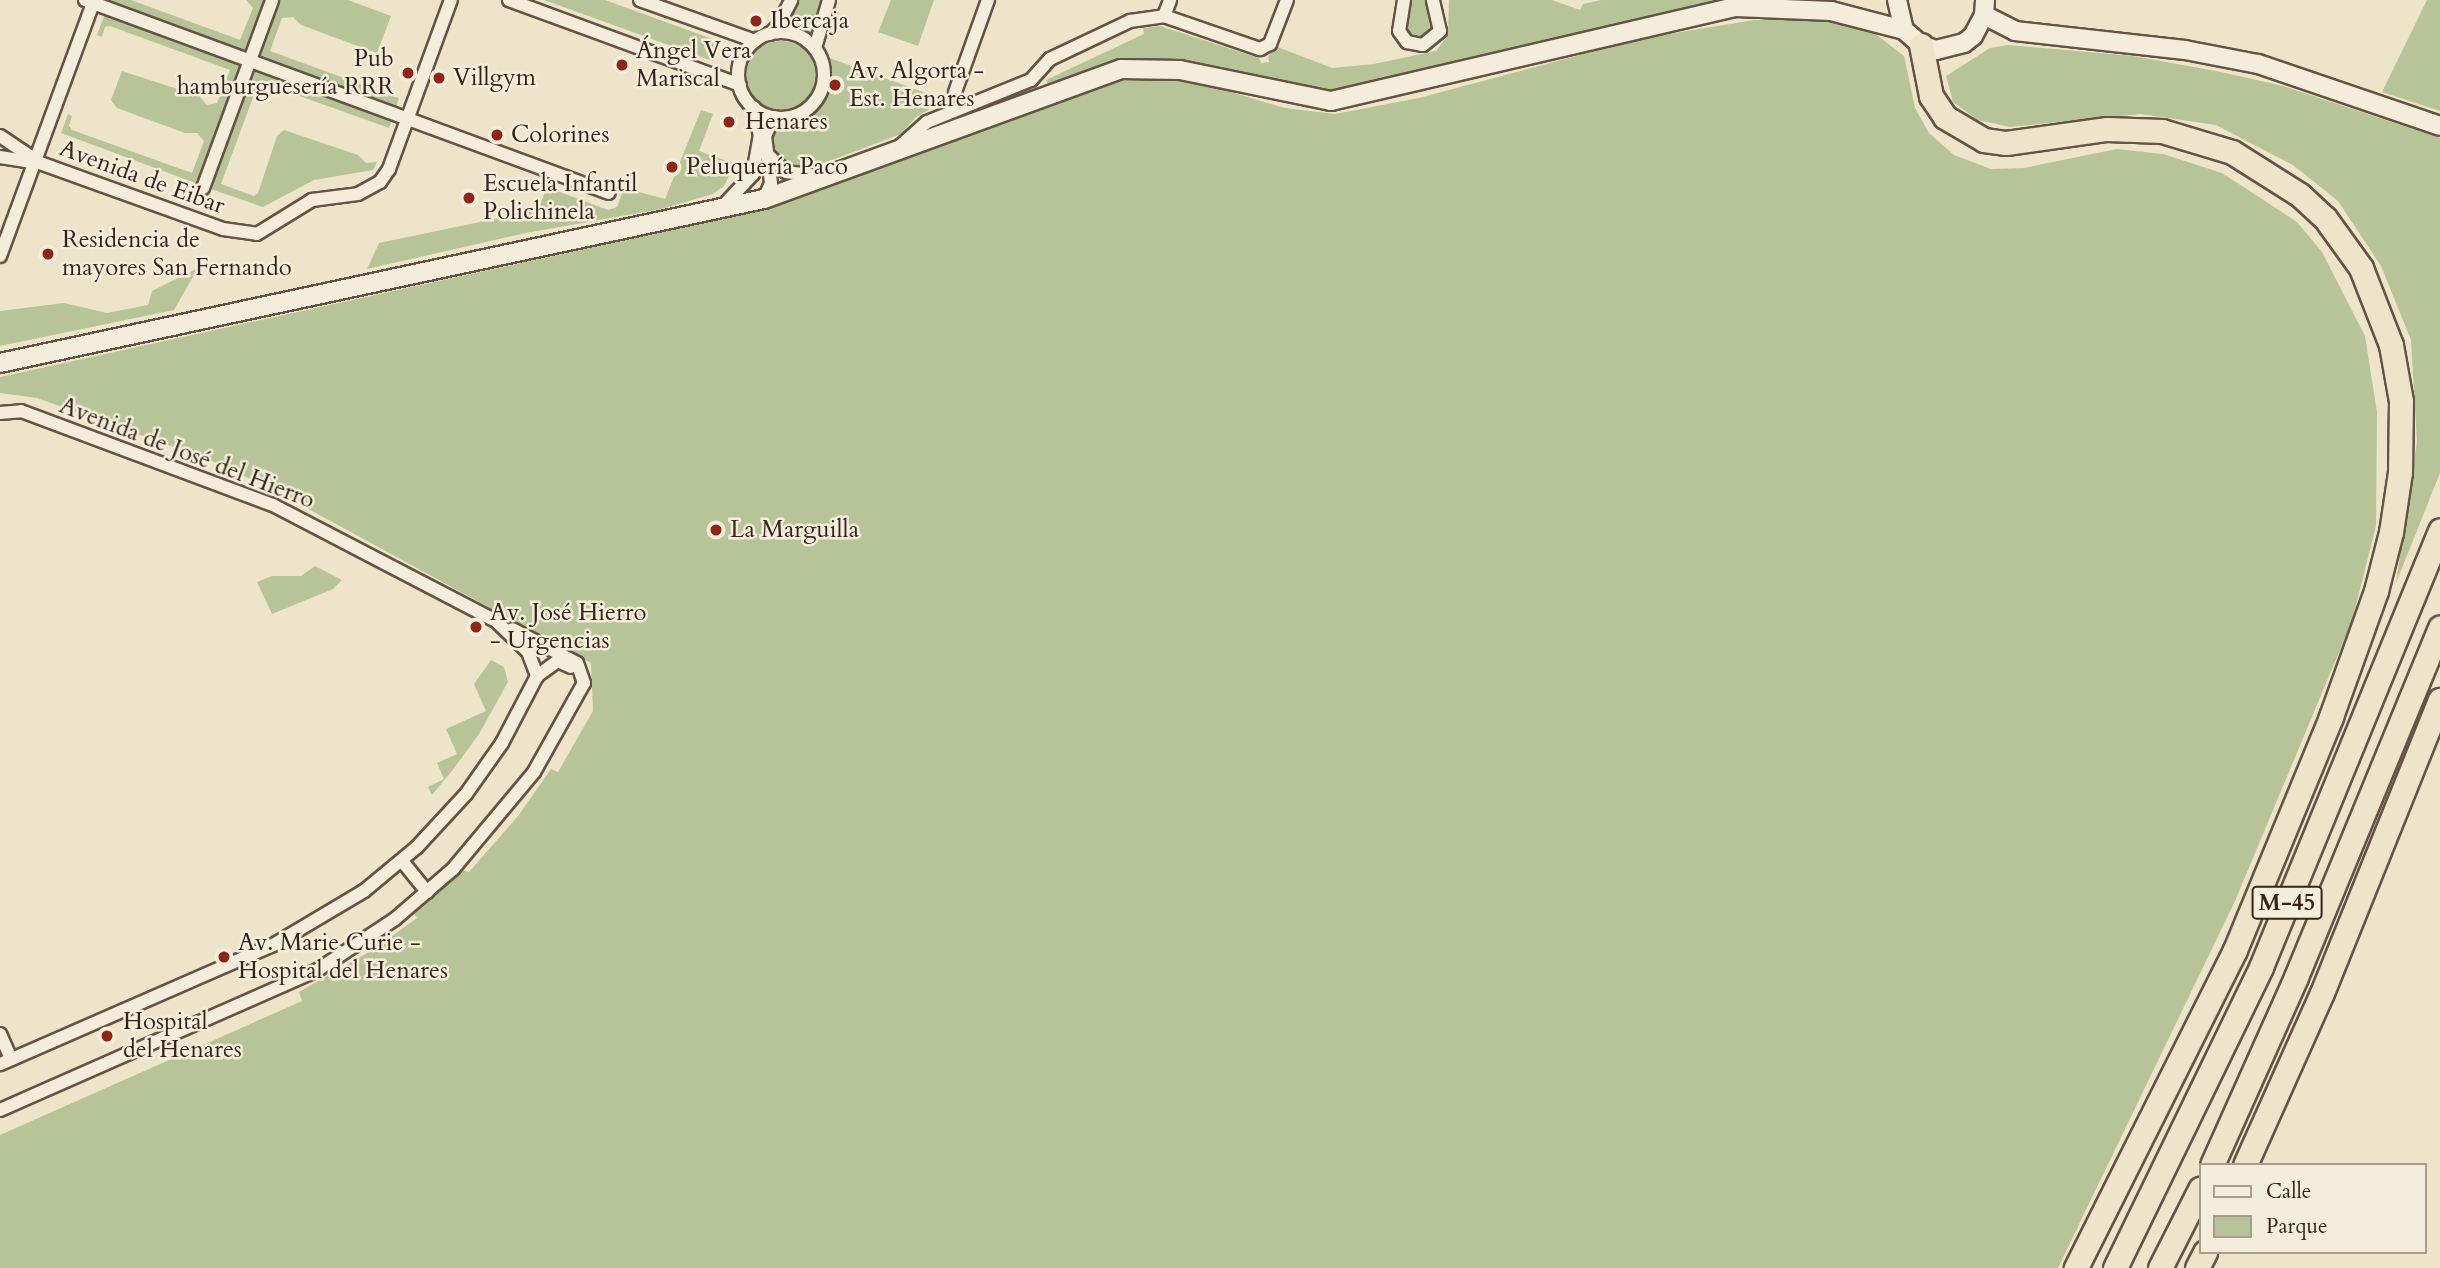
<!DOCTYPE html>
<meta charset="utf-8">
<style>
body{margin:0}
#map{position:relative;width:2440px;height:1268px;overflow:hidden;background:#eee4c9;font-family:Cardo,serif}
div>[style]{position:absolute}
.green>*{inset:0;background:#b7c498}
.round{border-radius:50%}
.roads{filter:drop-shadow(2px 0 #635445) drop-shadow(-2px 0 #635445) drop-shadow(0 2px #635445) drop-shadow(0 -2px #635445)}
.street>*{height:12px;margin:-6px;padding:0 6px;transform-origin:6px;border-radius:6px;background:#f4eddc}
.street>.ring{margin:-6px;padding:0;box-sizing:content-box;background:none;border:12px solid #f4eddc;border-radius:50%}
.secondary>*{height:18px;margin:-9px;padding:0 9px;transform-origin:9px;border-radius:9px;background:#f4eddc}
.highway>*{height:23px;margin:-11.5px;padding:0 11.5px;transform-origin:11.5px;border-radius:11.5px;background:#eee4c9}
.dots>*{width:19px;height:19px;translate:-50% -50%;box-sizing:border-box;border:4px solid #f4eddc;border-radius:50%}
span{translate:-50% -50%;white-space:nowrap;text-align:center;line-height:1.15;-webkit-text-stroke:5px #f4eddc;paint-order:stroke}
.shield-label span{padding:2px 5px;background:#f4eddc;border:2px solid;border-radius:5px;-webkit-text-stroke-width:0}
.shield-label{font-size:23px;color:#352419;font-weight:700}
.poi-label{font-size:24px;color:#352419}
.left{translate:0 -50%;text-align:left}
.right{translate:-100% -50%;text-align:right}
.street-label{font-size:24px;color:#352419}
.legend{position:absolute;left:2199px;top:1163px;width:228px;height:91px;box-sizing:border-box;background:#f4eddc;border:2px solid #a89d8e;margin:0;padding:9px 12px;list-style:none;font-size:21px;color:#352419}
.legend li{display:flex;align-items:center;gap:14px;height:35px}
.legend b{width:35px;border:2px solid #a89d8e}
</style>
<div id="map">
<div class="green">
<div style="clip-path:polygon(110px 0,131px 0,240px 40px,253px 8px,246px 0,270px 0,249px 54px,108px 5px)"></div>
<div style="clip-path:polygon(276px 0,348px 0,391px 16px,377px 53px,301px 25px,293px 17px,282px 18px,270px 51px,399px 98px,395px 110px,256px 59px)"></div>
<div style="clip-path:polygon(544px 0,605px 0,718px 41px,710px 60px)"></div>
<div style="clip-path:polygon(794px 0,824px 0,810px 35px,786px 26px)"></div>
<div style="clip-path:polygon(891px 0,934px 0,918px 46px,878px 32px)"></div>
<div style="clip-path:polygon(1412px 0,1427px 0,1433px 21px,1433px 31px,1421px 39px,1405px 30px)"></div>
<div style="clip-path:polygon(1449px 0,1552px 0,1580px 10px,1583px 4px,1601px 0,1732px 0,1664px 12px,1400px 82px,1341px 91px,1318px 92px,1150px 59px,1106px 64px,1049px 86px,1046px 80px,1144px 34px,1143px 28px,1160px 26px,1259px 58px,1261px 63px,1269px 62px,1268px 56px,1278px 47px,1332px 68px,1374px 64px,1436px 51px,1448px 35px)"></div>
<div style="clip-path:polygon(2427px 0,2440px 0,2440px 111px,2382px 92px)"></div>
<div style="clip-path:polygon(106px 11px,244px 61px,198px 184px,61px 133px,68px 114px,72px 116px,69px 126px,72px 130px,192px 173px,204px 141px,197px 133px,185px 133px,117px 108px,111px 100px,122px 71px,199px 96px,207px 105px,217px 103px,230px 70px,110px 26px,105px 27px,102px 37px,97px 35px)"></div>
<div style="clip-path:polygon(1755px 20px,1824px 20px,1873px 32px,1904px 56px,1915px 108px,1929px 133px,1954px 155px,1991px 169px,2024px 168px,2117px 149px,2163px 154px,2222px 173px,2297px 222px,2322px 252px,2365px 336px,2377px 412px,2376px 526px,2352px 621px,2235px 901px,2058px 1268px,0 1268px,0 1135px,302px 1001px,299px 992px,374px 949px,417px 918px,413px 912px,460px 870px,469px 872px,518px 816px,551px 769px,558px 772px,593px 711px,591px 663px,268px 487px,210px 460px,37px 398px,0 393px,0 377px,755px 212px,1112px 79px,1139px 74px,1187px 79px,1285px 108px,1335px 114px,1419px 98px,1644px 38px)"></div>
<div class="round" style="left:746px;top:41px;width:70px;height:70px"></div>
<div style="clip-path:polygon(2008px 45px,2133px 56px,2221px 72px,2283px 86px,2440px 138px,2440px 473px,2396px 583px,2417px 442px,2411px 340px,2381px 266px,2338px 201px,2293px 165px,2216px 125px,2141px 114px,2010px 127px,1978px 120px,1953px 102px,1946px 76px,1990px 48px)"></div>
<div style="clip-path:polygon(827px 57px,942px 99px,943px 101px,915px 118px,901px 134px,808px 169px,788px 168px,771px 153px,771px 132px,802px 118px,820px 103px,829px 82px)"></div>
<div style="clip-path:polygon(251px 66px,393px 118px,389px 128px,263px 83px,255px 92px,221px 184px,254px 196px,258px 193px,277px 136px,284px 130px,358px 155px,366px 163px,377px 162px,373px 170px,314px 180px,263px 207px,208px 188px)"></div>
<div style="clip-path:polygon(701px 110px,713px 114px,699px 151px,732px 163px,733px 168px,724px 186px,713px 194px,661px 209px,526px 233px,367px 269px,379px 243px,538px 210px,547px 187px,608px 210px,617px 207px,624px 188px,665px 199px)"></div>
<div style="clip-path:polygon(198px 268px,174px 310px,0 346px,0 311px,64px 303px,107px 313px,148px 305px,152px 291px)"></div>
<div style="clip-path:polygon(315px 566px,342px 580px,333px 589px,272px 614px,257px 582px,272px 576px,301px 576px)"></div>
<div style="clip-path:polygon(491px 660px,504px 667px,508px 682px,479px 734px,455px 767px,432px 795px,428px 787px,444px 779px,437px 763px,457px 754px,446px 729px,486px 711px,474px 684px)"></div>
</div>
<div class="roads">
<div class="street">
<div style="left:85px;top:0;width:558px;rotate:20.22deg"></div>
<div style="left:509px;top:0;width:246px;rotate:20.2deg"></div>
<div style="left:640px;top:0;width:122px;rotate:19.6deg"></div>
<div style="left:1404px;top:0;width:31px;rotate:99deg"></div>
<div style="left:1399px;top:31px;width:14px;rotate:54deg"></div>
<div style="left:1407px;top:42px;width:16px;rotate:11deg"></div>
<div style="left:1423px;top:45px;width:22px;rotate:-39deg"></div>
<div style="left:1440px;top:31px;width:32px;rotate:-103deg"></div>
<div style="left:1164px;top:16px;width:102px;rotate:19deg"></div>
<div style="left:1260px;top:49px;width:11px;rotate:-27deg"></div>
<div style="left:1270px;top:44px;width:47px;rotate:-68.9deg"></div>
<div class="ring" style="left:738px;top:32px;width:74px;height:74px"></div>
<div style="left:770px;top:34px;width:11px;rotate:-45deg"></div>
<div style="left:778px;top:26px;width:29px;rotate:-63deg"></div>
<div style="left:815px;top:48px;width:50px;rotate:-73.7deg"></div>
<div style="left:955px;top:92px;width:98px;rotate:-70.3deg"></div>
<div style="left:0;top:136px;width:48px;rotate:34deg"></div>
<div style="left:40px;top:163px;width:195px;rotate:19.8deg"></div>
<div style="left:223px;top:229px;width:34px;rotate:8deg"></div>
<div style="left:257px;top:234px;width:65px;rotate:-31.7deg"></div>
<div style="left:312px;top:200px;width:46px;rotate:-7.4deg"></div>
<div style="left:358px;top:194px;width:25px;rotate:-29deg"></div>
<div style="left:380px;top:182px;width:16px;rotate:-55deg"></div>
<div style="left:389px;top:169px;width:180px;rotate:-69.9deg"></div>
<div style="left:898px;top:148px;width:39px;rotate:-42deg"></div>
<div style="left:927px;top:122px;width:112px;rotate:-22deg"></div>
<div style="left:1031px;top:80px;width:28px;rotate:-48deg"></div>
<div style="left:1050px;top:59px;width:89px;rotate:-25.4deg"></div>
<div style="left:1130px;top:21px;width:34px;rotate:-8deg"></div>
<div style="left:1164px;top:16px;width:17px;rotate:-69deg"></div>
<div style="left:769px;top:156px;width:23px;rotate:43deg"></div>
<div style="left:786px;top:172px;width:31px;rotate:7deg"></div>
<div style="left:0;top:157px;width:39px;rotate:9deg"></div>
<div style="left:203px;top:188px;width:200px;rotate:-69.8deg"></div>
<div style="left:764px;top:199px;width:17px;rotate:-66deg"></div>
<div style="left:771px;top:183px;width:47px;rotate:-97.3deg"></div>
<div style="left:765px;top:136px;width:21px;rotate:-65deg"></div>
<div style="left:723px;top:206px;width:44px;rotate:-46.8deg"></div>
<div style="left:753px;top:174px;width:39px;rotate:-80deg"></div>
<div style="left:760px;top:136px;width:29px;rotate:-102deg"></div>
<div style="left:0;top:256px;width:273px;rotate:-69.8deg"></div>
<div style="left:0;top:413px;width:21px;rotate:-5deg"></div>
<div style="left:21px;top:411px;width:269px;rotate:20.5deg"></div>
<div style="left:273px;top:505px;width:251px;rotate:27.5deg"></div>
<div style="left:496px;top:621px;width:45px;rotate:44.1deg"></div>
<div style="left:528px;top:652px;width:26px;rotate:69deg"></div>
<div style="left:537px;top:676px;width:76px;rotate:117.6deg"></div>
<div style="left:502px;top:743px;width:62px;rotate:125.2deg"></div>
<div style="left:466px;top:794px;width:72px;rotate:132.8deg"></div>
<div style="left:417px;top:847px;width:69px;rotate:140.3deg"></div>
<div style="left:364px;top:891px;width:106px;rotate:149.3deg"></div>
<div style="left:273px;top:945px;width:298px;rotate:156.4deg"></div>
<div style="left:537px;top:676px;width:26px;rotate:-36deg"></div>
<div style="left:558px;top:661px;width:14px;rotate:25deg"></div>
<div style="left:402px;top:861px;width:40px;rotate:51deg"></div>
<div style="left:0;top:1034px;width:27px;rotate:66deg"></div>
<div style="left:0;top:1110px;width:349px;rotate:-23.8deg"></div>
<div style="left:319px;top:969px;width:91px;rotate:-33.3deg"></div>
<div style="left:395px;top:919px;width:77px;rotate:-40.8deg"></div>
<div style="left:453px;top:869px;width:126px;rotate:-50.1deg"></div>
<div style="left:534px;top:772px;width:102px;rotate:-60.7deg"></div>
<div style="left:584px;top:683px;width:21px;rotate:-109deg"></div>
<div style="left:577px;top:663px;width:73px;rotate:-152.4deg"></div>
</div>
<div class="secondary">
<div style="left:1897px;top:0;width:31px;rotate:77deg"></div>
<div style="left:1904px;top:30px;width:23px;rotate:41deg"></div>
<div style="left:1921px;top:45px;width:16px;rotate:18deg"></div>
<div style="left:1936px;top:50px;width:29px;rotate:-14deg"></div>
<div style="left:1964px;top:43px;width:11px;rotate:-38deg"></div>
<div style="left:1973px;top:36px;width:24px;rotate:-62deg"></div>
<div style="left:1984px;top:15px;width:15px;rotate:-86deg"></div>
<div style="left:1984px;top:15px;width:35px;rotate:27deg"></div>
<div style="left:2015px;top:31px;width:171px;rotate:6.4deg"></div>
<div style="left:2185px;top:50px;width:74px;rotate:10.9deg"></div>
<div style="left:2258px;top:64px;width:192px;rotate:18.8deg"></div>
<div style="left:0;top:363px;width:781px;rotate:-12.12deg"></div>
<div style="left:764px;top:199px;width:380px;rotate:-20deg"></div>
<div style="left:1121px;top:69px;width:59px;rotate:1deg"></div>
<div style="left:1180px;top:70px;width:154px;rotate:11.6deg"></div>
<div style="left:1331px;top:101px;width:416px;rotate:-13.1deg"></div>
<div style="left:1736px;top:7px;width:95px;rotate:2.4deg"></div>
<div style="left:1831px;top:11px;width:75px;rotate:14.6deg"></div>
</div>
<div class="highway">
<div style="left:1921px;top:45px;width:52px;rotate:78.9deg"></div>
<div style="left:1931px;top:96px;width:25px;rotate:56deg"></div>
<div style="left:1945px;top:117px;width:45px;rotate:30.5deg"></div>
<div style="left:1984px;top:140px;width:22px;rotate:8deg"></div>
<div style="left:2006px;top:143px;width:102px;rotate:-7.9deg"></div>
<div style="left:2107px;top:129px;width:55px;rotate:2.1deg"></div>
<div style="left:2162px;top:131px;width:73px;rotate:16.7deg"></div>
<div style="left:2232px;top:152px;width:80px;rotate:32.3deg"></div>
<div style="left:2300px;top:195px;width:34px;rotate:43deg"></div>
<div style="left:2325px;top:218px;width:62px;rotate:54.2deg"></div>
<div style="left:2361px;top:268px;width:83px;rotate:68.7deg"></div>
<div style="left:2391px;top:345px;width:57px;rotate:79.9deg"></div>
<div style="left:2401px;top:401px;width:71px;rotate:90.8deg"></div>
<div style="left:2400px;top:472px;width:61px;rotate:98.5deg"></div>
<div style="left:2391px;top:532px;width:61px;rotate:104.3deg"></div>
<div style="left:2376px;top:591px;width:134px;rotate:109.7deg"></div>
<div style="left:2331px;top:717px;width:252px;rotate:112.4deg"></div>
<div style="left:2235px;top:950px;width:356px;rotate:116.6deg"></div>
<div style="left:2212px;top:1165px;width:206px;rotate:-65.9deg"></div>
<div style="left:2296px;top:977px;width:378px;rotate:-67.6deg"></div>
<div style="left:2245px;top:1165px;width:188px;rotate:-65.9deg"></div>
<div style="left:2322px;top:993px;width:316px;rotate:-68.1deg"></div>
<div style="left:2115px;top:1268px;width:335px;rotate:-64.1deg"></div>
<div style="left:2261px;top:967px;width:472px;rotate:-67.7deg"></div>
<div style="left:2160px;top:1268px;width:89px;rotate:-63.1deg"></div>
<div style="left:2197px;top:1268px;width:18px;rotate:-63deg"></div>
</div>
</div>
<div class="dots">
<div style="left:756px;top:21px;background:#8f2418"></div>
<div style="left:622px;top:65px;background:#8f2418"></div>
<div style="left:408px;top:73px;background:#8f2418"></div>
<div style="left:439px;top:78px;background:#8f2418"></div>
<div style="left:835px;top:85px;background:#8f2418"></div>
<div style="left:729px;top:122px;background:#8f2418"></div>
<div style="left:497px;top:135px;background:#8f2418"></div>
<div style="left:672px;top:167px;background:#8f2418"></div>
<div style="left:469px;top:198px;background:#8f2418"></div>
<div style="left:48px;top:254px;background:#8f2418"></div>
<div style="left:716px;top:530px;background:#8f2418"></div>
<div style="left:476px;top:627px;background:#8f2418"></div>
<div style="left:224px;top:957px;background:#8f2418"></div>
<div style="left:107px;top:1036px;background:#8f2418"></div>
</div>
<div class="shield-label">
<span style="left:2287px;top:903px">M-45</span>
</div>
<div class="poi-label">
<span class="left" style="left:770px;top:21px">Ibercaja</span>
<span class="left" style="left:636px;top:65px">Ángel Vera<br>Mariscal</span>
<span class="right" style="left:394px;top:73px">Pub<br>hamburguesería RRR</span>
<span class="left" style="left:849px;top:85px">Av. Algorta -<br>Est. Henares</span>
<span class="left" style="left:453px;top:78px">Villgym</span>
<span class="left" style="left:745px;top:122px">Henares</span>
<span class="left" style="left:511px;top:135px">Colorines</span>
<span class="left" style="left:686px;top:167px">Peluquería Paco</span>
<span class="left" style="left:483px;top:198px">Escuela Infantil<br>Polichinela</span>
<span class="left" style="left:62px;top:254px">Residencia de<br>mayores San Fernando</span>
<span class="left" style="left:730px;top:530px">La Marguilla</span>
<span class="left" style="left:490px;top:627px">Av. José Hierro<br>- Urgencias</span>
<span class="left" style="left:238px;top:957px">Av. Marie Curie -<br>Hospital del Henares</span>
<span class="left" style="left:123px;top:1036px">Hospital<br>del Henares</span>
</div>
<div class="street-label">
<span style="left:142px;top:177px;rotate:20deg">Avenida de Eibar</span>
<span style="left:187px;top:453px;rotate:21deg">Avenida de José del Hierro</span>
</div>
<ul class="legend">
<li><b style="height:9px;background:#f4eddc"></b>Calle</li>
<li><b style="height:19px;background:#b7c498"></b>Parque</li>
</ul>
</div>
